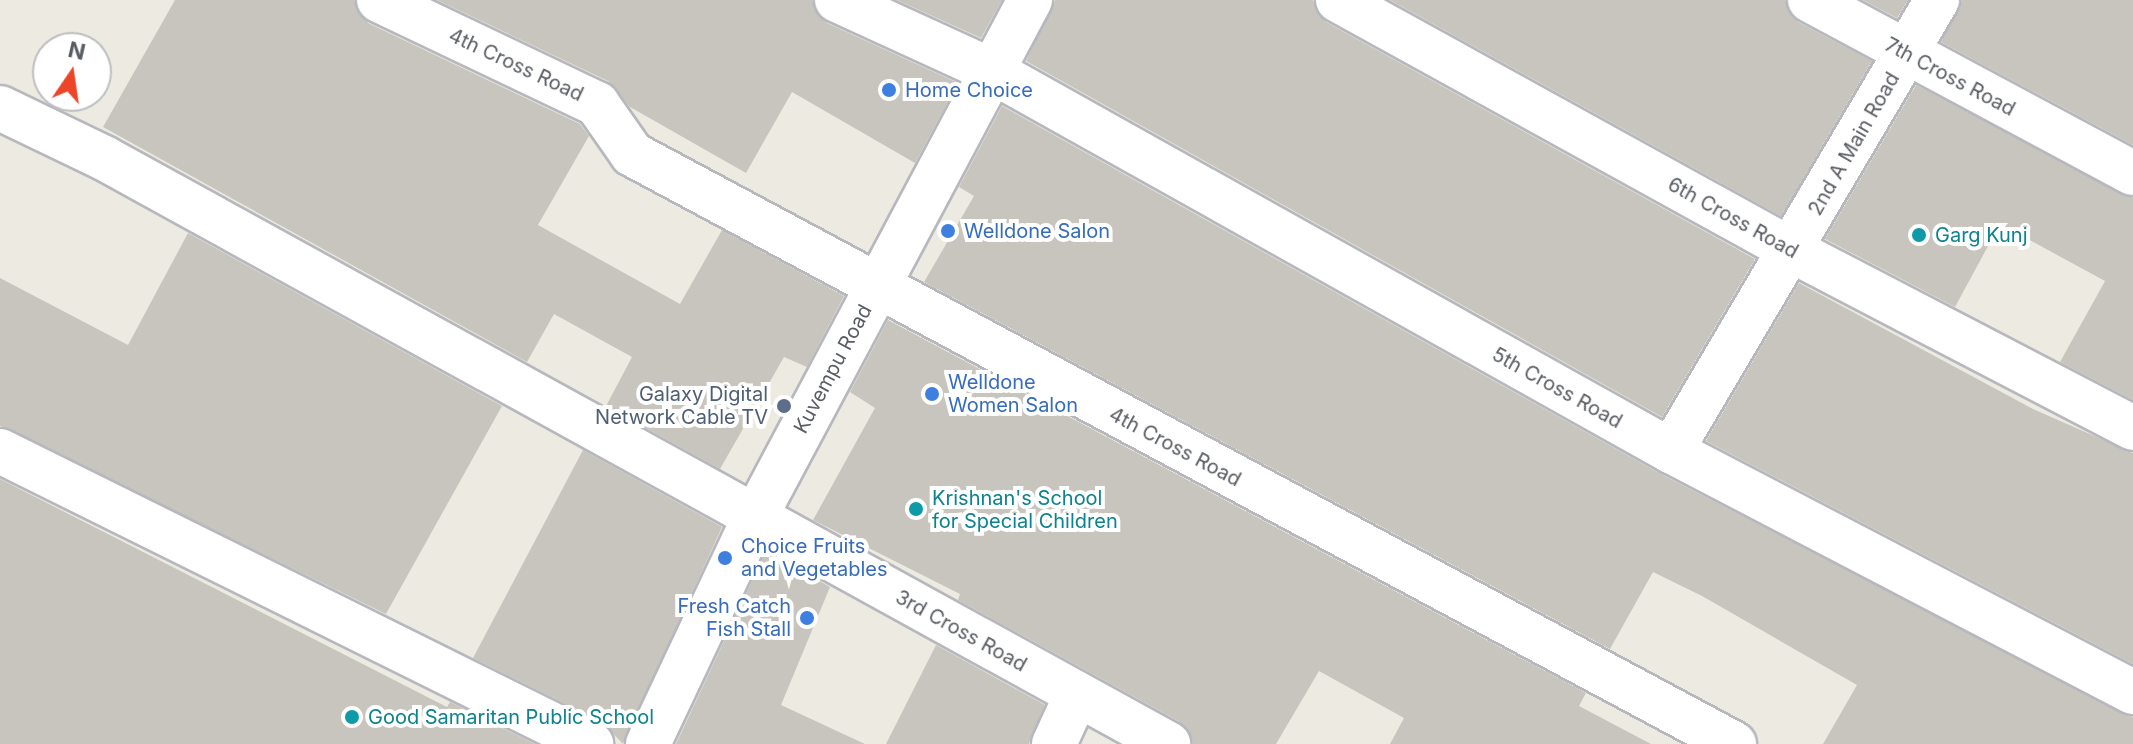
<!DOCTYPE html>
<style>
body{margin:0}
#map{position:relative;width:2133px;height:744px;overflow:hidden;background:#edebe1;font-family:Inter,sans-serif}
div>[style]{position:absolute}
.building>*{inset:0;background:#c8c5be}
.roads{filter:drop-shadow(2px 0 #b6b8be) drop-shadow(-2px 0 #b6b8be) drop-shadow(0 2px #b6b8be) drop-shadow(0 -2px #b6b8be)}
.minor>*{height:44px;margin:-22px;padding:0 22px;transform-origin:22px;border-radius:22px;background:#fff}
.dots>*{width:22px;height:22px;translate:-50% -50%;box-sizing:border-box;border:4px solid #fff;border-radius:50%}
span{translate:-50% -50%;white-space:nowrap;text-align:center;line-height:1.15;-webkit-text-stroke:8px #fff;paint-order:stroke}
.street-label{font-size:20px;color:#595d62}
.shop-label{font-size:20px;color:#366cbe}
.left{translate:0 -50%;text-align:left}
.right{translate:-100% -50%;text-align:right}
.culture-label{font-size:20px;color:#0d838f}
.service-label{font-size:20px;color:#4e5e75}
.north{position:absolute;left:32px;top:32px;width:80px;height:80px;box-sizing:border-box;background:#fff;border:2px solid #bdbec0;border-radius:50%;rotate:13deg;font-size:22px;font-weight:700;line-height:32px;text-align:center;color:#595d62}
.north::after{content:'';display:block;margin:auto;width:28px;height:36px;background:#ed4527;clip-path:polygon(50% 0,100% 100%,50% 72%,0 100%)}
</style>
<div id="map">
<div class="building">
<div style="clip-path:polygon(175px 0,354px 0,368px 23px,580px 124px,589px 136px,538px 225px,680px 304px,722px 230px,844px 296px,807px 367px,784px 357px,720px 469px,606px 406px,632px 357px,554px 314px,527px 362px,103px 127px)"></div>
<div style="clip-path:polygon(437px 0,812px 0,827px 23px,958px 83px,915px 163px,792px 92px,746px 173px,630px 107px,608px 81px)"></div>
<div style="clip-path:polygon(897px 0,1002px 0,981px 38px)"></div>
<div style="clip-path:polygon(1055px 0,1313px 0,1326px 22px,1755px 259px,1662px 417px,1026px 61px)"></div>
<div style="clip-path:polygon(1390px 0,1785px 0,1798px 22px,1872px 61px,1781px 216px)"></div>
<div style="clip-path:polygon(1863px 0,1908px 0,1897px 18px)"></div>
<div style="clip-path:polygon(1962px 0,2133px 0,2133px 145px,1941px 42px)"></div>
<div style="clip-path:polygon(1916px 85px,2133px 198px,2133px 400px,2060px 362px,2105px 281px,2000px 224px,1955px 307px,1825px 239px)"></div>
<div style="clip-path:polygon(1002px 106px,1659px 473px,2133px 717px,2133px 744px,1823px 744px,1857px 685px,1702px 596px,1653px 572px,1610px 649px,924px 282px,974px 196px,959px 187px)"></div>
<div style="clip-path:polygon(188px 233px,502px 406px,386px 614px,0 426px,0 278px,128px 345px)"></div>
<div style="clip-path:polygon(1799px 283px,2033px 409px,2133px 453px,2133px 664px,1706px 441px)"></div>
<div style="clip-path:polygon(888px 320px,1586px 693px,1579px 706px,1651px 744px,1390px 744px,1404px 718px,1319px 671px,1276px 744px,1193px 744px,1180px 722px,958px 600px,960px 594px,813px 520px,875px 408px,850px 392px)"></div>
<div style="clip-path:polygon(583px 450px,722px 527px,623px 744px,602px 722px,473px 658px)"></div>
<div style="clip-path:polygon(0 479px,447px 707px,450px 702px,535px 744px,0 744px)"></div>
<div style="clip-path:polygon(766px 551px,830px 587px,781px 705px,865px 744px,676px 744px)"></div>
<div style="clip-path:polygon(936px 645px,1045px 705px,1029px 744px,886px 744px)"></div>
</div>
<div class="roads">
<div class="minor">
<div style="left:379px;top:0;width:242px;rotate:25.5deg"></div>
<div style="left:597px;top:104px;width:61px;rotate:55deg"></div>
<div style="left:632px;top:154px;width:1250px;rotate:28.16deg"></div>
<div style="left:837px;top:0;width:166px;rotate:24.6deg"></div>
<div style="left:988px;top:69px;width:783px;rotate:29.22deg"></div>
<div style="left:1671px;top:451px;width:521px;rotate:27.55deg"></div>
<div style="left:1338px;top:0;width:520px;rotate:28.88deg"></div>
<div style="left:1793px;top:251px;width:383px;rotate:27.5deg"></div>
<div style="left:1810px;top:0;width:366px;rotate:28.2deg"></div>
<div style="left:0;top:108px;width:115px;rotate:25.7deg"></div>
<div style="left:104px;top:158px;width:1215px;rotate:28.84deg"></div>
<div style="left:0;top:451px;width:660px;rotate:26.37deg"></div>
<div style="left:1671px;top:451px;width:524px;rotate:-59.47deg"></div>
<div style="left:648px;top:744px;width:249px;rotate:-64.8deg"></div>
<div style="left:754px;top:519px;width:588px;rotate:-62deg"></div>
<div style="left:1054px;top:744px;width:55px;rotate:-65.3deg"></div>
</div>
</div>
<div class="dots">
<div style="left:889px;top:90px;background:#3f7fe0"></div>
<div style="left:948px;top:231px;background:#3f7fe0"></div>
<div style="left:1919px;top:235px;background:#0f9aa8"></div>
<div style="left:932px;top:394px;background:#3f7fe0"></div>
<div style="left:784px;top:406px;background:#5c6f8a"></div>
<div style="left:916px;top:509px;background:#0f9aa8"></div>
<div style="left:725px;top:558px;background:#3f7fe0"></div>
<div style="left:807px;top:618px;background:#3f7fe0"></div>
<div style="left:352px;top:717px;background:#0f9aa8"></div>
</div>
<div class="street-label">
<span style="left:516px;top:65px;rotate:25deg">4th Cross Road</span>
<span style="left:1950px;top:77px;rotate:28deg">7th Cross Road</span>
<span style="left:1854px;top:144px;rotate:-60deg">2nd A Main Road</span>
<span style="left:1733px;top:218px;rotate:29deg">6th Cross Road</span>
<span style="left:833px;top:369px;rotate:-62deg">Kuvempu Road</span>
<span style="left:1557px;top:388px;rotate:29deg">5th Cross Road</span>
<span style="left:1175px;top:447px;rotate:28deg">4th Cross Road</span>
<span style="left:961px;top:631px;rotate:29deg">3rd Cross Road</span>
</div>
<div class="shop-label">
<span class="left" style="left:905px;top:90px">Home Choice</span>
<span class="left" style="left:964px;top:231px">Welldone Salon</span>
<span class="left" style="left:948px;top:394px">Welldone<br>Women Salon</span>
<span class="left" style="left:741px;top:558px">Choice Fruits<br>and Vegetables</span>
<span class="right" style="left:791px;top:618px">Fresh Catch<br>Fish Stall</span>
</div>
<div class="culture-label">
<span class="left" style="left:1935px;top:235px">Garg Kunj</span>
<span class="left" style="left:932px;top:510px">Krishnan's School<br>for Special Children</span>
<span class="left" style="left:368px;top:717px">Good Samaritan Public School</span>
</div>
<div class="service-label">
<span class="right" style="left:768px;top:406px">Galaxy Digital<br>Network Cable TV</span>
</div>
<div class="north">N</div>
</div>
